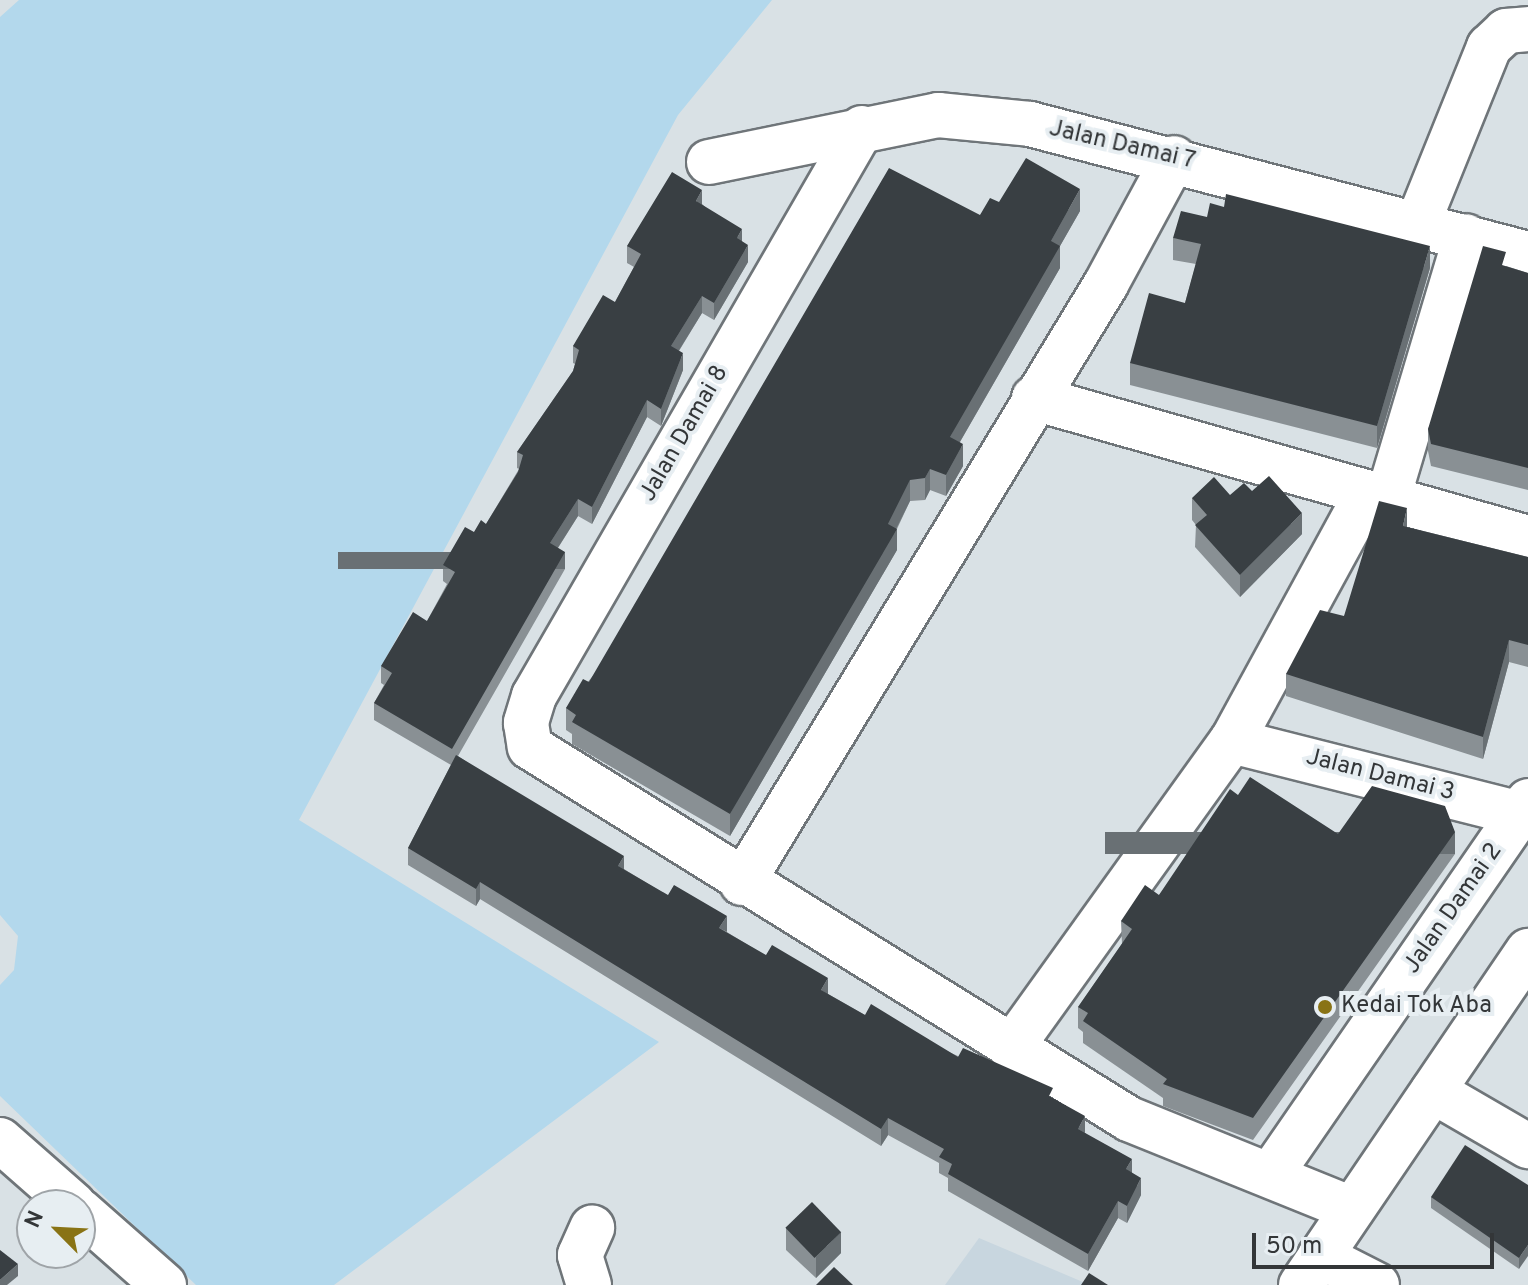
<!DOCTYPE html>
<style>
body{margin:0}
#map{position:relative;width:1528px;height:1285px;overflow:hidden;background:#d9e1e5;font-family:Overpass,sans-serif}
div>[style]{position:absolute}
.built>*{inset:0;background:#c8d6df}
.green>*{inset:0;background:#b3d8ec}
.roads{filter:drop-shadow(2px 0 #6f7579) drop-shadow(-2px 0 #6f7579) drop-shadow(0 2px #6f7579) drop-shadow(0 -2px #6f7579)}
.minor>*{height:44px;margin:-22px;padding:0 22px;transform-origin:22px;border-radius:22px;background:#fff}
.wall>*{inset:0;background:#899094}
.shaded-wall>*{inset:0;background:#697074;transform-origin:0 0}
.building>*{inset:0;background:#393f43;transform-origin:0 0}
.dots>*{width:22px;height:22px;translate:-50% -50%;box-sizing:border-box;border:4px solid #e7eef2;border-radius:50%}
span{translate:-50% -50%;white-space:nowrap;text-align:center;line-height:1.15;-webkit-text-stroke:8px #e7eef2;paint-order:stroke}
.street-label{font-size:24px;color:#333638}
.poi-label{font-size:24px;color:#333638}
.left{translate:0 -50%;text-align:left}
.north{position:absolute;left:16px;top:1189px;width:80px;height:80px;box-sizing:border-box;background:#e7eef2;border:2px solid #9fa4a8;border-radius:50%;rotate:294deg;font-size:22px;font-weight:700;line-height:32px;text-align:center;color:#333638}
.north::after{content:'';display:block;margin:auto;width:28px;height:36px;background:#897315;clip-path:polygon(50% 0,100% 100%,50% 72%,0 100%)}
.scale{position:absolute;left:1252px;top:1233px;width:242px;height:36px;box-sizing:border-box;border:4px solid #333638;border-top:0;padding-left:10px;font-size:24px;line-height:28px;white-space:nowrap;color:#333638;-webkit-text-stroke:6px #e7eef2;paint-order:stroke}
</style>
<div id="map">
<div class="built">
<div style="clip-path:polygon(979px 1238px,1090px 1285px,945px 1285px)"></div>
</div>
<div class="green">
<div style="clip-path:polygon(19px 0,772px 0,678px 115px,299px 820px,659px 1042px,334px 1285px,196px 1285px,0 1096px,0 985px,14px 970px,18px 936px,0 915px,0 17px)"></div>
</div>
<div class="roads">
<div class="minor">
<div style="left:862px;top:128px;width:656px;rotate:120deg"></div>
<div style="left:534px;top:696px;width:28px;rotate:107deg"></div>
<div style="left:526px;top:723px;width:24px;rotate:81deg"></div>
<div style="left:530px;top:747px;width:705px;rotate:31.84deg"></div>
<div style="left:1129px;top:1119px;width:240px;rotate:22deg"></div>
<div style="left:709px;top:162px;width:234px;rotate:-11.6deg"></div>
<div style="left:938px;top:115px;width:92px;rotate:5.6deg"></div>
<div style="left:1030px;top:124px;width:515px;rotate:14.63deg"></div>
<div style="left:1418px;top:223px;width:190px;rotate:-68deg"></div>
<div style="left:1489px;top:47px;width:23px;rotate:-43deg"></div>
<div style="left:1506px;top:31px;width:22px;rotate:-5deg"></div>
<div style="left:1034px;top:398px;width:513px;rotate:15.82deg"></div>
<div style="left:1388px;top:498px;width:273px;rotate:-73.4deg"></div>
<div style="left:1232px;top:741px;width:305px;rotate:14.2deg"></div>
<div style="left:742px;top:883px;width:701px;rotate:-58.71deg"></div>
<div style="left:1106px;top:284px;width:143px;rotate:-61.6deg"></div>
<div style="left:1011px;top:1048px;width:378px;rotate:-54.3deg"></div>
<div style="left:1232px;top:741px;width:282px;rotate:-61.4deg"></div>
<div style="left:1433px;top:1091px;width:110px;rotate:30.1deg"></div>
<div style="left:0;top:1140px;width:98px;rotate:41.3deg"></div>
<div style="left:1271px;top:1174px;width:453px;rotate:-55.4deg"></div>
<div style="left:80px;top:1211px;width:112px;rotate:41.4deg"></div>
<div style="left:1320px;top:1256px;width:64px;rotate:27deg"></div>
<div style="left:589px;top:1285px;width:31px;rotate:-107deg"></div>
<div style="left:580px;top:1255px;width:30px;rotate:-66deg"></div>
<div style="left:1301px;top:1285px;width:404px;rotate:-55.8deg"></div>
</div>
</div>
<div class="wall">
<div style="clip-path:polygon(999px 202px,1080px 211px,1060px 246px,1060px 268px,960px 442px,963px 466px,946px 496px,930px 490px,925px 500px,910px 501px,897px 529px,897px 550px,730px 836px,572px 744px,572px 734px,566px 730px,566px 708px,980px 215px)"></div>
<div style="clip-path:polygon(702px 204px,742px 241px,748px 262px,714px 320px,702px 313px,679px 351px,683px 370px,661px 426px,647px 417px,592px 524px,578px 516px,558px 548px,565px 569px,458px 756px,624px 869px,828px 994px,865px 1015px,1053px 1098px,1085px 1133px,1132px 1173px,1141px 1195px,1127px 1223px,1118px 1218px,1088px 1271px,948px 1191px,948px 1178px,939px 1173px,939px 1163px,888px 1135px,881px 1146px,480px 899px,476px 906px,408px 865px,408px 848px,451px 765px,374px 720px,374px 703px,384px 685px,381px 683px,381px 666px,427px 621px,447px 584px,443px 581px,443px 565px,474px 532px,486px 524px,519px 469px,517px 468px,517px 452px,573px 371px,575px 364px,573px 363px,573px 346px,615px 302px,634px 267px,627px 263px,627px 246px)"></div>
<div style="clip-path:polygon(1173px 238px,1430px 268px,1377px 448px,1130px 385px,1130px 363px,1185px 303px,1196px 264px,1173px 260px)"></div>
<div style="clip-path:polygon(1506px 266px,1528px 273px,1528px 490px,1431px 466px,1428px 451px,1428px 429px)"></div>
<div style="clip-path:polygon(1252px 491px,1302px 534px,1240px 597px,1195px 547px,1196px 525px,1192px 520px,1192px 498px,1230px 495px)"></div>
<div style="clip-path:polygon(1407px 527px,1528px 557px,1528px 667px,1509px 662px,1483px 759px,1286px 696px,1286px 674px,1344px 616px)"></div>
<div style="clip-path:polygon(1238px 795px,1338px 834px,1455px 854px,1253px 1140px,1163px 1106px,1163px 1098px,1083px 1043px,1083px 1032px,1078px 1028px,1078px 1007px,1122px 944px,1121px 921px,1159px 895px)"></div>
<div style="clip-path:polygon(1528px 1185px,1519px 1269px,1431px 1208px,1431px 1197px)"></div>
<div style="clip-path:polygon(786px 1228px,841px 1253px,816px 1278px,786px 1250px)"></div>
</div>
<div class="shaded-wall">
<div style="clip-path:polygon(1080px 189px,1080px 211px,1060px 246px,1060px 268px,950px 459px,950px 437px,1051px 241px)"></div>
<div style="clip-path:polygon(702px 190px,702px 207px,696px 201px)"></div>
<div style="clip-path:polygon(742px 229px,742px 246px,737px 238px)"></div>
<div style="clip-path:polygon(748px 245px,748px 262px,714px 320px,714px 303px)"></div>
<div style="clip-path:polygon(1430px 246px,1430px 268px,1377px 448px,1377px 426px)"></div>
<div style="clip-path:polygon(702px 296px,702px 313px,671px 363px,671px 346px)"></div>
<div style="clip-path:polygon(683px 353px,683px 370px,661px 426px,661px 409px)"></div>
<div style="clip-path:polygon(647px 400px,647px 417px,592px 524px,592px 507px)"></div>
<div style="clip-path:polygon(963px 444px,963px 466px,946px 496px,946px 475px)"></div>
<div style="clip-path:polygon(930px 469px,930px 490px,925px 500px,925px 478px)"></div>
<div style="clip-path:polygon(910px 480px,910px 501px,892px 537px,897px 529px,897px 550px,730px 836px,730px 814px,888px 524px)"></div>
<div style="clip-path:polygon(578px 499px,578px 516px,550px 560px,550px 543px)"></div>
<div style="clip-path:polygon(1407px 508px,1407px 530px,1403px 526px)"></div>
<div style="clip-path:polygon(1302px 513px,1302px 534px,1240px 597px,1240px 575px)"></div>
<div style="left:565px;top:552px;width:17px;height:227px;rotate:90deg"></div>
<div style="clip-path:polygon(1509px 640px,1509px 662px,1483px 759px,1483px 737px)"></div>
<div style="left:1455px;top:832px;width:22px;height:350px;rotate:90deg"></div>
<div style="clip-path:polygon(624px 856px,624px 873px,618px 866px)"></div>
<div style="clip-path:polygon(480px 882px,480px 899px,476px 906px,476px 889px)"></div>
<div style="clip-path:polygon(727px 916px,727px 932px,719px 928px)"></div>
<div style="clip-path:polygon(828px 978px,828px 995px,821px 990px)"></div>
<div style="clip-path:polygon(1085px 1116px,1085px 1133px,1078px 1129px)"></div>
<div style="clip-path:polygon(888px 1118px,888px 1135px,881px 1146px,881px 1129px)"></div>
<div style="clip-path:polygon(1132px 1159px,1132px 1175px,1126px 1169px)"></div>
<div style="clip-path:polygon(1141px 1178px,1141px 1195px,1127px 1223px,1127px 1206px)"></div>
<div style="clip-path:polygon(1118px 1201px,1118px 1218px,1088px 1271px,1088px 1254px)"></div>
<div style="clip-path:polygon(841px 1232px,841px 1253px,816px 1278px,816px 1257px)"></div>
<div style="clip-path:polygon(1528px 1245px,1528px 1256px,1519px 1269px,1519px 1258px)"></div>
<div style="clip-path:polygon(18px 1264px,18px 1276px,7px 1285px,0 1285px,0 1280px)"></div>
</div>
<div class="building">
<div style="clip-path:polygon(1026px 158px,1080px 189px,1051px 241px,1060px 246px,950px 437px,963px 444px,946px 475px,930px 469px,925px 478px,910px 480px,888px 524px,897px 529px,730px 814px,572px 722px,576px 715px,566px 708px,583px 679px,589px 682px,889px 168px,980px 215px,990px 198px,999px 202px)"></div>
<div style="clip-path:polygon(672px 172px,702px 190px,696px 201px,742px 229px,737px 238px,748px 245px,714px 303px,702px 296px,671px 346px,683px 353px,661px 409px,647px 400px,592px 507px,578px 499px,550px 543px,565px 552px,452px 749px,374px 703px,392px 673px,381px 666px,413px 612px,427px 621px,455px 572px,443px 565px,465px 527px,474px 532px,481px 520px,486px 524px,518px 472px,523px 455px,517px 452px,573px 371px,579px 350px,573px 346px,603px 295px,615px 302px,641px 254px,627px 246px)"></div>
<div style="clip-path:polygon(1226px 194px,1430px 246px,1377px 426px,1130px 363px,1149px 293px,1185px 303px,1201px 244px,1173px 238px,1181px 211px,1207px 217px,1210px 203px,1224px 207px)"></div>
<div style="clip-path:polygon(1483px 246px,1506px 252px,1502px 265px,1528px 273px,1528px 468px,1431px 444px,1428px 429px)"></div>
<div style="clip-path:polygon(1269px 476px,1302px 513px,1240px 575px,1195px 525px,1207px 515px,1192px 498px,1214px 477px,1230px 495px,1244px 483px,1252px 491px)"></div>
<div style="clip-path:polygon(1379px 501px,1407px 508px,1403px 526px,1528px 557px,1528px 645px,1509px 640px,1483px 737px,1286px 674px,1320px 610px,1344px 616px)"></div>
<div style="clip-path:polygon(456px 755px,624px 856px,618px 866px,668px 895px,674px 885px,727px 916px,719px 928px,766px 955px,772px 945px,828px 978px,821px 990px,865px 1015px,871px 1004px,958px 1057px,963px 1048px,1053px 1088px,1049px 1096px,1085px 1116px,1078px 1129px,1132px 1159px,1126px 1169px,1141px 1178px,1127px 1206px,1118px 1201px,1088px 1254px,948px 1174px,952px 1164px,939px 1157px,944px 1149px,888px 1118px,881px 1129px,480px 882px,476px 889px,408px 848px)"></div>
<div style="clip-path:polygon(1250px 777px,1338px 834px,1372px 786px,1445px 806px,1455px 832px,1253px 1118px,1163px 1084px,1167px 1079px,1083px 1021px,1088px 1013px,1078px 1007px,1132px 929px,1121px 921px,1145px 885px,1159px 895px,1230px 789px,1238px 795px)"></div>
<div style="clip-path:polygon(1465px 1145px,1528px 1185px,1528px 1245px,1519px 1258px,1431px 1197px)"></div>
<div style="left:812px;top:1202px;width:42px;height:37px;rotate:46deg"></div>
<div style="clip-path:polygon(0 1250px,18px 1264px,0 1280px)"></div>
<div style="clip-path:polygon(834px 1267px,853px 1285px,816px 1285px)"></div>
<div style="clip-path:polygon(1089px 1273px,1108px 1285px,1081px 1285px)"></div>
</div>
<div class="dots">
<div style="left:1325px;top:1007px;background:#897315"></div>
</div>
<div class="street-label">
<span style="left:1122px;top:146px;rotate:13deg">Jalan Damai 7</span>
<span style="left:685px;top:434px;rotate:-60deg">Jalan Damai 8</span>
<span style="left:1380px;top:776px;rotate:14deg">Jalan Damai 3</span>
<span style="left:1454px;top:909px;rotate:-55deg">Jalan Damai 2</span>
</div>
<div class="poi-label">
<span class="left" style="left:1341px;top:1007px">Kedai Tok Aba</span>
</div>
<div class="north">N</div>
<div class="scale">50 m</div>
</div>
